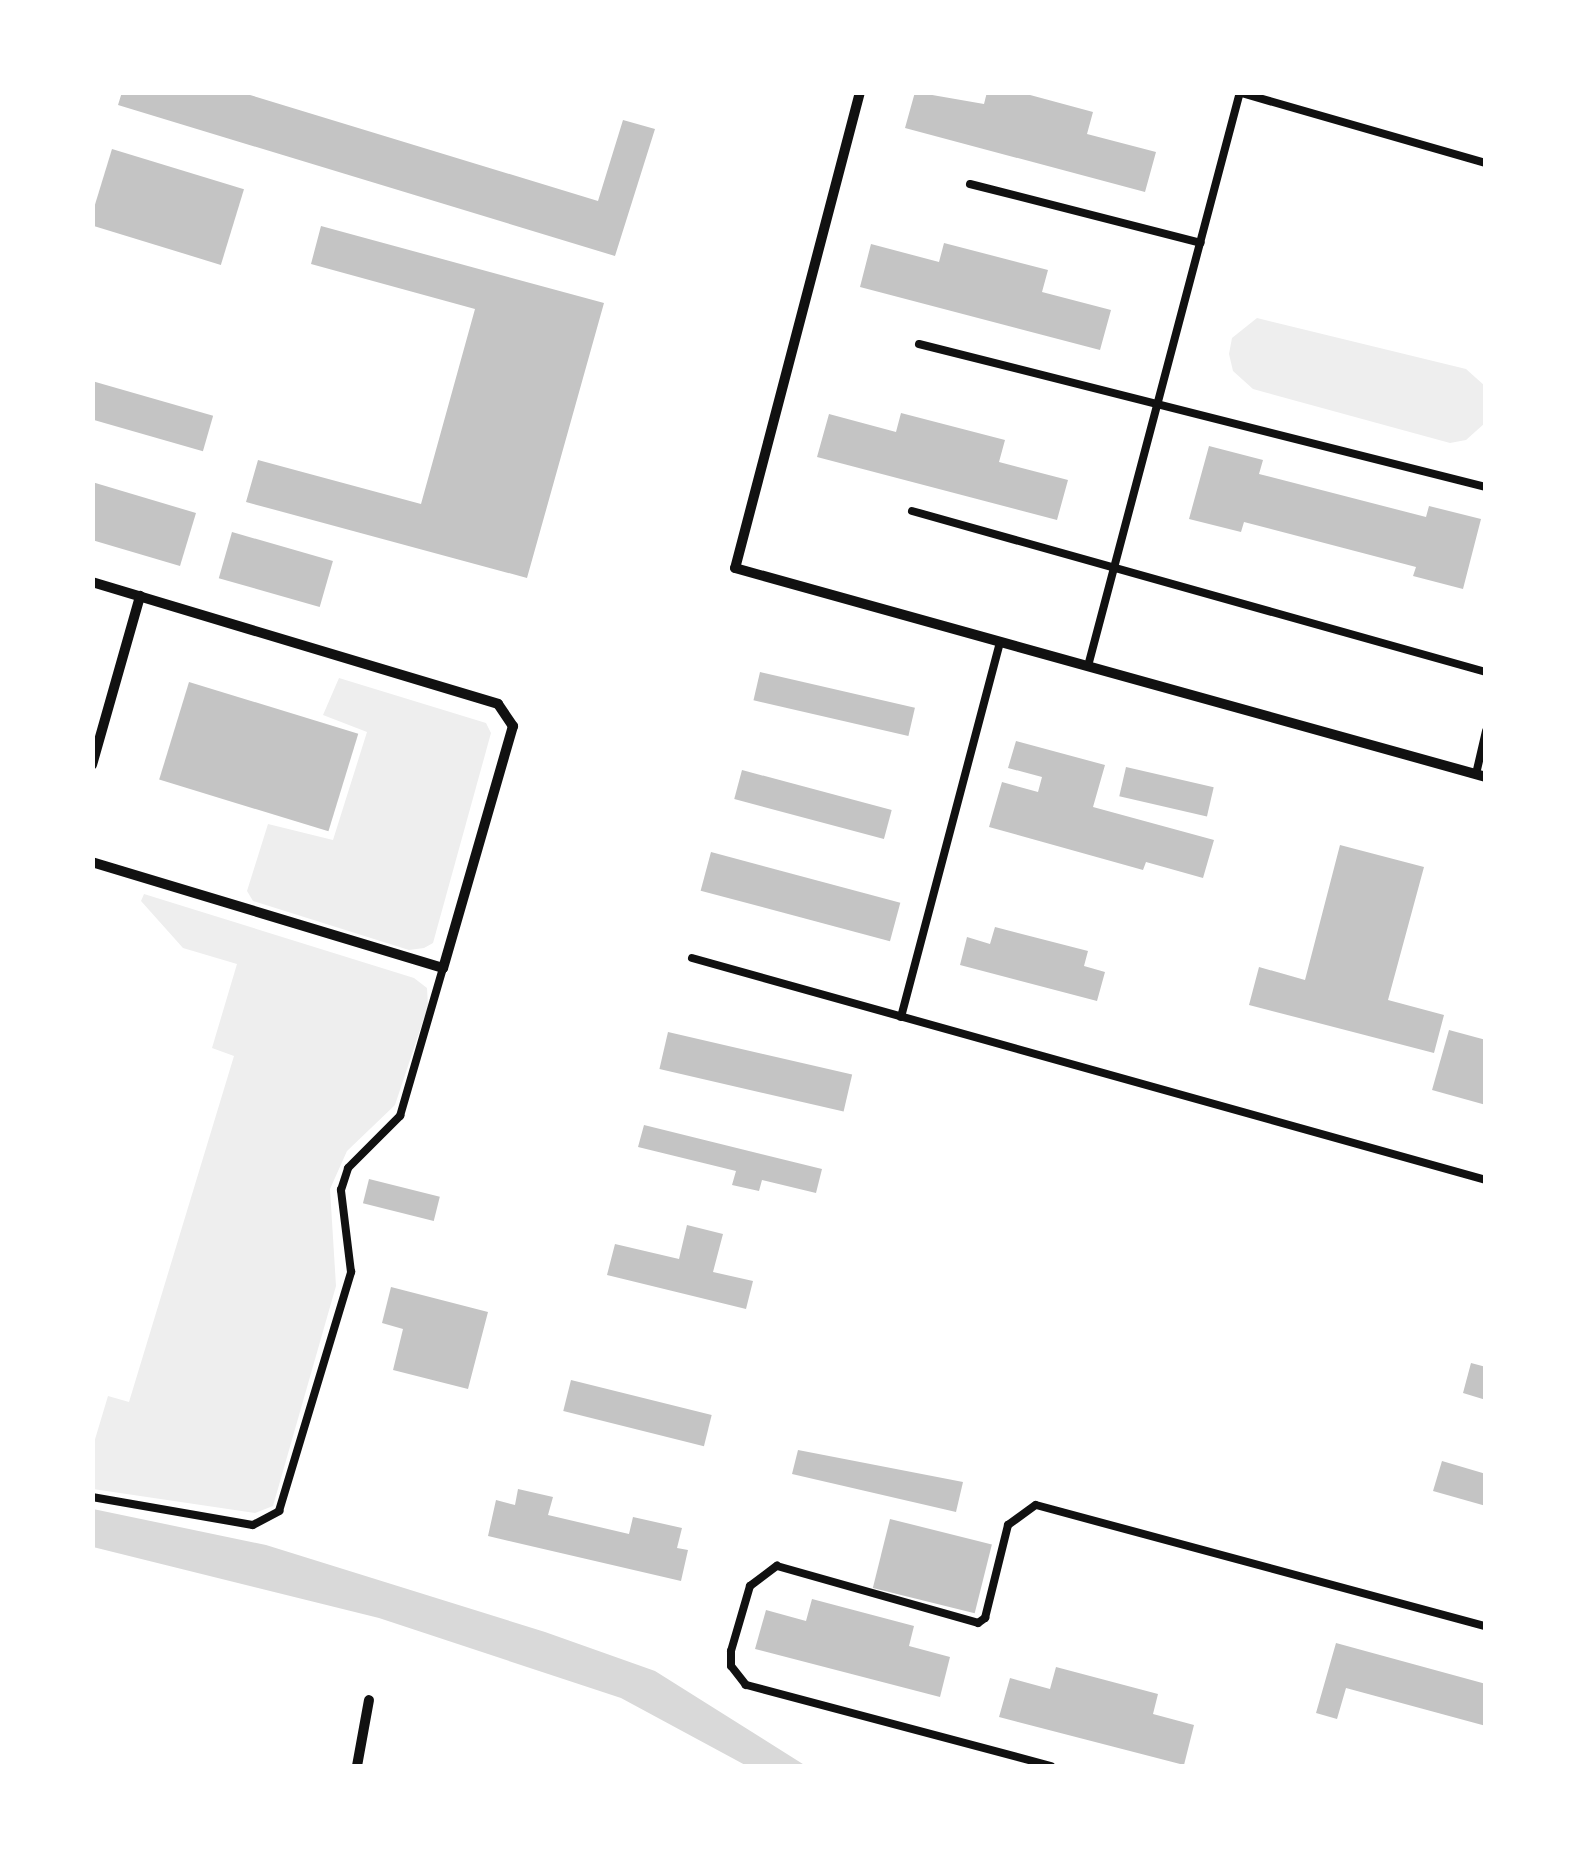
<!DOCTYPE html>
<style>
body{margin:0}
#map{position:relative;width:1578px;height:1859px;overflow:hidden;background:#fff;font-family:Quicksand,sans-serif}
div>[style]{position:absolute}
.green>*{inset:0;background:#eee}
.water>*{inset:0;background:#d9d9d9}
.building>*{inset:0;background:#c4c4c4;transform-origin:0 0}
.service>*{height:8px;margin:-4px;padding:0 4px;transform-origin:4px;border-radius:4px;background:#111}
.minor>*{height:10px;margin:-5px;padding:0 5px;transform-origin:5px;border-radius:5px;background:#111}
span{translate:-50% -50%;white-space:nowrap;text-align:center;line-height:1.15;-webkit-text-stroke:9px #fff;paint-order:stroke}
.frame{position:absolute;inset:0;border:95px solid #fff;pointer-events:none}
</style>
<div id="map">
<div class="green">
<div style="clip-path:polygon(1257px 318px,1466px 369px,1485px 386px,1485px 423px,1466px 440px,1450px 443px,1253px 389px,1233px 371px,1229px 354px,1232px 338px)"></div>
<div style="clip-path:polygon(339px 678px,486px 723px,491px 733px,433px 943px,424px 948px,409px 950px,253px 901px,247px 891px,268px 824px,333px 840px,367px 732px,323px 715px)"></div>
<div style="clip-path:polygon(144px 894px,414px 978px,427px 988px,428px 1006px,395px 1105px,347px 1151px,330px 1189px,336px 1286px,273px 1506px,255px 1513px,93px 1489px,93px 1446px,108px 1396px,129px 1402px,234px 1056px,212px 1048px,237px 964px,183px 948px,141px 901px)"></div>
</div>
<div class="water">
<div style="clip-path:polygon(93px 1509px,266px 1545px,545px 1632px,655px 1671px,806px 1766px,747px 1766px,621px 1698px,379px 1618px,93px 1547px)"></div>
</div>
<div class="building">
<div style="clip-path:polygon(122px 92px,240px 92px,598px 201px,623px 120px,655px 129px,615px 256px,118px 105px)"></div>
<div style="clip-path:polygon(915px 92px,984px 104px,987px 92px,1019px 92px,1093px 112px,1087px 134px,1156px 152px,1145px 192px,905px 128px)"></div>
<div style="left:112px;top:149px;width:138px;height:79px;rotate:17deg"></div>
<div style="clip-path:polygon(321px 226px,604px 303px,527px 578px,246px 502px,258px 460px,421px 504px,475px 309px,311px 264px)"></div>
<div style="clip-path:polygon(944px 243px,1048px 270px,1042px 292px,1111px 310px,1100px 350px,860px 287px,871px 244px,939px 262px)"></div>
<div style="left:92px;top:381px;width:126px;height:37px;rotate:16deg"></div>
<div style="clip-path:polygon(901px 413px,1005px 440px,999px 462px,1068px 480px,1057px 520px,817px 457px,829px 414px,896px 432px)"></div>
<div style="clip-path:polygon(1209px 446px,1263px 460px,1259px 474px,1426px 517px,1429px 506px,1481px 519px,1463px 589px,1413px 576px,1416px 567px,1244px 522px,1241px 532px,1189px 519px)"></div>
<div style="clip-path:polygon(92px 482px,196px 513px,180px 566px,92px 540px)"></div>
<div style="left:232px;top:532px;width:105px;height:48px;rotate:16deg"></div>
<div style="left:760px;top:672px;width:159px;height:29px;rotate:13deg"></div>
<div style="left:189px;top:682px;width:177px;height:102px;rotate:17deg"></div>
<div style="clip-path:polygon(1016px 741px,1105px 765px,1093px 807px,1214px 840px,1203px 878px,1146px 862px,1143px 870px,989px 827px,1002px 782px,1038px 792px,1042px 777px,1008px 768px)"></div>
<div style="left:1126px;top:767px;width:90px;height:30px;rotate:13deg"></div>
<div style="left:742px;top:770px;width:155px;height:30px;rotate:15deg"></div>
<div style="clip-path:polygon(1340px 845px,1424px 867px,1388px 1000px,1444px 1015px,1434px 1053px,1249px 1005px,1259px 967px,1305px 980px)"></div>
<div style="left:711px;top:852px;width:196px;height:40px;rotate:15deg"></div>
<div style="clip-path:polygon(995px 927px,1088px 951px,1084px 966px,1105px 972px,1097px 1001px,960px 965px,967px 937px,990px 944px)"></div>
<div style="clip-path:polygon(1449px 1030px,1486px 1040px,1486px 1105px,1432px 1090px)"></div>
<div style="left:668px;top:1032px;width:189px;height:38px;rotate:13deg"></div>
<div style="clip-path:polygon(644px 1125px,822px 1169px,816px 1193px,762px 1180px,759px 1191px,732px 1185px,736px 1171px,638px 1147px)"></div>
<div style="left:369px;top:1179px;width:73px;height:25px;rotate:14deg"></div>
<div style="clip-path:polygon(687px 1225px,723px 1234px,713px 1272px,753px 1281px,746px 1309px,607px 1275px,615px 1244px,679px 1259px)"></div>
<div style="clip-path:polygon(391px 1287px,488px 1312px,468px 1389px,393px 1370px,403px 1329px,382px 1323px)"></div>
<div style="clip-path:polygon(1471px 1363px,1486px 1367px,1486px 1400px,1463px 1393px)"></div>
<div style="left:571px;top:1380px;width:145px;height:32px;rotate:14deg"></div>
<div style="clip-path:polygon(798px 1450px,963px 1482px,956px 1512px,792px 1474px)"></div>
<div style="clip-path:polygon(1442px 1461px,1486px 1474px,1486px 1506px,1433px 1491px)"></div>
<div style="clip-path:polygon(518px 1489px,553px 1497px,548px 1515px,629px 1534px,633px 1517px,682px 1528px,677px 1548px,688px 1550px,681px 1581px,488px 1536px,496px 1500px,515px 1505px)"></div>
<div style="left:890px;top:1519px;width:105px;height:71px;rotate:14deg"></div>
<div style="clip-path:polygon(812px 1599px,914px 1626px,909px 1646px,950px 1657px,940px 1697px,755px 1649px,766px 1610px,806px 1621px)"></div>
<div style="clip-path:polygon(1336px 1643px,1486px 1684px,1486px 1726px,1346px 1688px,1337px 1719px,1316px 1713px)"></div>
<div style="clip-path:polygon(1056px 1667px,1158px 1694px,1153px 1714px,1194px 1725px,1184px 1765px,999px 1717px,1010px 1678px,1050px 1689px)"></div>
</div>
<div class="service">
<div style="left:1238px;top:92px;width:258px;rotate:16deg"></div>
<div style="left:970px;top:184px;width:238px;rotate:14.3deg"></div>
<div style="left:919px;top:344px;width:585px;rotate:14.16deg"></div>
<div style="left:912px;top:511px;width:596px;rotate:15.67deg"></div>
<div style="left:1088px;top:666px;width:594px;rotate:-75.17deg"></div>
<div style="left:1476px;top:774px;width:44px;rotate:-76.9deg"></div>
<div style="left:692px;top:958px;width:824px;rotate:15.62deg"></div>
<div style="left:901px;top:1017px;width:388px;rotate:-75.2deg"></div>
<div style="left:92px;top:1497px;width:163px;rotate:9.9deg"></div>
<div style="left:253px;top:1525px;width:30px;rotate:-28deg"></div>
<div style="left:279px;top:1511px;width:250px;rotate:-73.2deg"></div>
<div style="left:351px;top:1272px;width:83px;rotate:-97deg"></div>
<div style="left:341px;top:1190px;width:23px;rotate:-72deg"></div>
<div style="left:348px;top:1168px;width:74px;rotate:-45deg"></div>
<div style="left:400px;top:1116px;width:154px;rotate:-73.8deg"></div>
<div style="left:1051px;top:1766px;width:316px;rotate:-165.1deg"></div>
<div style="left:746px;top:1685px;width:24px;rotate:-128deg"></div>
<div style="left:731px;top:1666px;width:15px;rotate:-90deg"></div>
<div style="left:731px;top:1651px;width:68px;rotate:-73.7deg"></div>
<div style="left:750px;top:1586px;width:34px;rotate:-37deg"></div>
<div style="left:777px;top:1566px;width:209px;rotate:15.8deg"></div>
<div style="left:978px;top:1623px;width:9px;rotate:-36deg"></div>
<div style="left:985px;top:1618px;width:96px;rotate:-76.1deg"></div>
<div style="left:1008px;top:1525px;width:34px;rotate:-36deg"></div>
<div style="left:1036px;top:1505px;width:466px;rotate:15.1deg"></div>
</div>
<div class="minor">
<div style="left:860px;top:92px;width:492px;rotate:104.7deg"></div>
<div style="left:735px;top:568px;width:780px;rotate:15.55deg"></div>
<div style="left:92px;top:582px;width:424px;rotate:16.7deg"></div>
<div style="left:498px;top:704px;width:27px;rotate:56deg"></div>
<div style="left:513px;top:726px;width:252px;rotate:106.1deg"></div>
<div style="left:443px;top:968px;width:367px;rotate:-163.2deg"></div>
<div style="left:92px;top:765px;width:176px;rotate:-74.1deg"></div>
<div style="left:357px;top:1766px;width:67px;rotate:-79.7deg"></div>
</div>
<div class="frame"></div>
</div>
